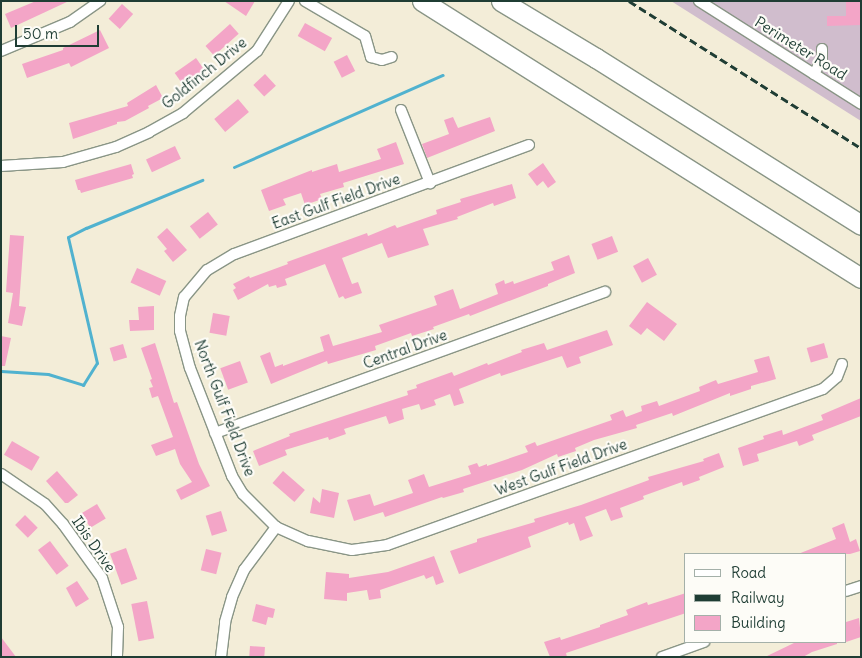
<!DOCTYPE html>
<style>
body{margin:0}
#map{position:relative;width:862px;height:658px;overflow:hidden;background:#f3edd8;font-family:Delius,sans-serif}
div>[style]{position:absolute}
.industrial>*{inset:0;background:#d0bdcd}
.stream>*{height:3px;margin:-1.5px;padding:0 1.5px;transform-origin:1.5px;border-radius:1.5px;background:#50b2cf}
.building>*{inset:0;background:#f3a5c7;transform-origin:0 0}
.roads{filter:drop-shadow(1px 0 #899586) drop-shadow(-1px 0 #899586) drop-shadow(0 1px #899586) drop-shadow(0 -1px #899586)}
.street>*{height:10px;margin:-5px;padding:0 5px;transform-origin:5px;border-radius:5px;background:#fff}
.highway>*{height:19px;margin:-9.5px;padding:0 9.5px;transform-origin:9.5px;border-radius:9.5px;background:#fff}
.rail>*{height:3px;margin-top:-1.5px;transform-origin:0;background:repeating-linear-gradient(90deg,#1f3d34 0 8px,transparent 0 12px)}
span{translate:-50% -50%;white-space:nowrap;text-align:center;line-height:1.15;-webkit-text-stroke:4.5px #fdfcf7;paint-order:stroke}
.street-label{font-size:15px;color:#1f3d34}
.frame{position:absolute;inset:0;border:2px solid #1f3d34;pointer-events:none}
.legend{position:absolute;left:684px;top:553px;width:162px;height:90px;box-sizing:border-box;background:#fdfcf7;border:1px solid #a4b0a9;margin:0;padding:6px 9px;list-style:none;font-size:15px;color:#1f3d34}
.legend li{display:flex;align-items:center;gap:10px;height:25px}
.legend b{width:25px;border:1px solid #a4b0a9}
.scale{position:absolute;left:15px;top:25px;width:84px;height:22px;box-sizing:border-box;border:2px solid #1f3d34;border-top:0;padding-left:6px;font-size:15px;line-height:18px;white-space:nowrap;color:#1f3d34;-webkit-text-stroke:4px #fdfcf7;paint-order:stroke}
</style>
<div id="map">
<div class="industrial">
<div style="clip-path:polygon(671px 1px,861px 1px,861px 121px)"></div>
</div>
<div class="stream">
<div style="left:234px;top:167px;width:228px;rotate:-23.8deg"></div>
<div style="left:1px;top:371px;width:47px;rotate:3.7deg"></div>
<div style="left:48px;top:374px;width:37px;rotate:17deg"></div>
<div style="left:83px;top:385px;width:26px;rotate:-58deg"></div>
<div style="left:97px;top:363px;width:129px;rotate:-103deg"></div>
<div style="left:68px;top:237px;width:20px;rotate:-27deg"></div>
<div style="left:86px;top:228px;width:126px;rotate:-22.5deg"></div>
</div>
<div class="building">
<div style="clip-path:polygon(36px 1px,69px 1px,11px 28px,5px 14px)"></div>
<div style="clip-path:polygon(224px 1px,255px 1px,246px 16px)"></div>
<div style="clip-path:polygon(846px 1px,861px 1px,861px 25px,827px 26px,827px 16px,846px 16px)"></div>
<div style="left:122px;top:4px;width:15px;height:20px;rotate:42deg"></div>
<div style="left:305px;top:23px;width:31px;height:15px;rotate:29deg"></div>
<div style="left:230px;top:24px;width:13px;height:33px;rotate:48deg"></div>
<div style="clip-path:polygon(100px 30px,109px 48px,71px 67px,69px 63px,27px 78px,22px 64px,63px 50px,63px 48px)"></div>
<div style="left:347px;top:55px;width:18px;height:15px;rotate:63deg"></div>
<div style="left:196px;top:58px;width:16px;height:26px;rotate:55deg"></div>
<div style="left:265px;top:74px;width:16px;height:16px;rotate:47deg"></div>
<div style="clip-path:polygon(156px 85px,163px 98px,148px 106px,149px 108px,125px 121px,117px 122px,117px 124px,73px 139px,69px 123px,128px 106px,127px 103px)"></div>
<div style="left:238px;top:99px;width:17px;height:31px;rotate:50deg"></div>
<div style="clip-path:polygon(453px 117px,458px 128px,490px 117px,495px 131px,427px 158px,422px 144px,449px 134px,444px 120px)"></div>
<div style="clip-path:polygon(396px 142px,404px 164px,343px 183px,344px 187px,320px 194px,322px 199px,305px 205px,301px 193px,283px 199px,286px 205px,269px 211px,261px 190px,312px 170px,312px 172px,337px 164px,339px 172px,381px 159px,377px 149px)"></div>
<div style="left:175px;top:146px;width:14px;height:32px;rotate:65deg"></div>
<div style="clip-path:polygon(543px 163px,556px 182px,548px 188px,543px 181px,537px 186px,528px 174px)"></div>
<div style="clip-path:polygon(131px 164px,134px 174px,132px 175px,133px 178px,81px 193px,80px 190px,78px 190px,75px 180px)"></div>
<div style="clip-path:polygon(512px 184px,516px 198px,494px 206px,493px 203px,457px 217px,458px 219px,423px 229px,429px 245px,388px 258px,382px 243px,342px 258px,352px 284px,358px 282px,362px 293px,345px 299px,343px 296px,339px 298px,325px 264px,285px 279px,287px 285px,277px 288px,276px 285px,269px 287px,268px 284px,238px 300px,233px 290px,236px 288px,233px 284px,249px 276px,250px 278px,288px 264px,287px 262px,367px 233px,368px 236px,395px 225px,397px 228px,437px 214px,436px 210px,461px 202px,460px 199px)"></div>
<div style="left:208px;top:212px;width:16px;height:23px;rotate:52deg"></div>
<div style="clip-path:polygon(167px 228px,187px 250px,173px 262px,164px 251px,167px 249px,157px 237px)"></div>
<div style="clip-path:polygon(10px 235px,24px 236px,19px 306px,26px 307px,22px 326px,8px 323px,13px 293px,6px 292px)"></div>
<div style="left:612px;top:236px;width:17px;height:22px;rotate:69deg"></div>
<div style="clip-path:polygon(569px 255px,575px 273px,548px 284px,548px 286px,470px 316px,469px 314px,433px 327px,434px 329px,412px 336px,411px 333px,375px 346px,376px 350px,328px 364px,327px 361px,271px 384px,260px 356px,270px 352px,275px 367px,283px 364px,283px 366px,324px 351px,320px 337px,329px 334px,333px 346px,382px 332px,379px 325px,437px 305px,434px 296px,453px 289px,460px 309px,498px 294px,495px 284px,504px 280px,505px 284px,513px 281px,514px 284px,554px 270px,551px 262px)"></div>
<div style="left:648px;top:258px;width:19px;height:17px;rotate:62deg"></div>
<div style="left:137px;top:268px;width:32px;height:16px;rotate:24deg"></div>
<div style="clip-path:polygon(647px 302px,677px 324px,664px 341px,647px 328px,641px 335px,629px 326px)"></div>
<div style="clip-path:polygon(154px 306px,154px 330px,130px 331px,129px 320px,139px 320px,138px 307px)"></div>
<div style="left:213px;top:313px;width:17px;height:20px;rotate:10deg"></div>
<div style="clip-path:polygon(607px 330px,613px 345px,579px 357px,581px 363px,567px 368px,562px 356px,501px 376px,500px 373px,459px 389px,464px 403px,454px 406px,450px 394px,434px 400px,436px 405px,421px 410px,419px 404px,402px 409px,404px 419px,389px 424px,386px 416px,344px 429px,346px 434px,329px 440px,328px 437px,285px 450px,287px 455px,259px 466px,253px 451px,290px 436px,289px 434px,408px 395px,407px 391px,417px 388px,416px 385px,452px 372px,454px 376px,487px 363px,488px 365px,522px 352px,521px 350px,544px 343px,547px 350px)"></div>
<div style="clip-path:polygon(1px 336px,11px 338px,5px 366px,1px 366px)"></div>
<div style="clip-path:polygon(155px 343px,174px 403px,177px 402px,199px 464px,210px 486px,181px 500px,176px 490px,192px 482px,180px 464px,175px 449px,156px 456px,151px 445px,173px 437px,158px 396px,152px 398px,149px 388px,153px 387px,150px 380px,152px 379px,141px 348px)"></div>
<div style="left:824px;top:343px;width:15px;height:18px;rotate:74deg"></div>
<div style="left:123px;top:344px;width:14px;height:14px;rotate:73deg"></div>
<div style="clip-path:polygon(769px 356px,776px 379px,751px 386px,751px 389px,730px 396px,730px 393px,673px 416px,672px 413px,636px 425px,637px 428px,594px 440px,575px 448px,576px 451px,558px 457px,557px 454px,522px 470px,463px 489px,464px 492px,443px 498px,442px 497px,385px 517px,383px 512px,354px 521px,347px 500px,370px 494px,374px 506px,413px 493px,408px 480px,424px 474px,429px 487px,471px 474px,468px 466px,477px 463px,479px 467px,487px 464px,487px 466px,528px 452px,525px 446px,535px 442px,537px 446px,612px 420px,610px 415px,623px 410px,626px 417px,642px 411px,641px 406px,657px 401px,659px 406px,700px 391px,699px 387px,716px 380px,718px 384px,758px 372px,754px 360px)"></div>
<div style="left:240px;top:361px;width:23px;height:21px;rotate:70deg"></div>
<div style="clip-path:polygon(861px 398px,861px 416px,812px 435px,814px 440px,799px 446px,797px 441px,757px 454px,759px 461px,743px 466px,738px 448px,764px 439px,763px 436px,782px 430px,783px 435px,823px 420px,821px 415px)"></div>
<div style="left:12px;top:441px;width:32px;height:16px;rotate:30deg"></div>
<div style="clip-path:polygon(719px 453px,724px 467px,699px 477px,700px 480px,683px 486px,682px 482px,643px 496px,644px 499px,620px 508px,623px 517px,611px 521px,606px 509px,585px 517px,593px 536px,580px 541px,574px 523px,569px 525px,568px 522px,528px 537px,531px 547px,459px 574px,450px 551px,477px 542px,477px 539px,535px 522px,534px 519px,581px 505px,649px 480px,648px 477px,704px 461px,703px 459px)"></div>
<div style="clip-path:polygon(57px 471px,78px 495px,68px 503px,65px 503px,46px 481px)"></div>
<div style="left:283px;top:471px;width:29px;height:16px;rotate:41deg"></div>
<div style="clip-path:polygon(322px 489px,339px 493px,334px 518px,310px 513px,313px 497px,320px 503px)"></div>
<div style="left:97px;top:504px;width:17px;height:18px;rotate:59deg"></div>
<div style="left:221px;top:511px;width:21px;height:16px;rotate:73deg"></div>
<div style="left:25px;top:515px;width:18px;height:14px;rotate:45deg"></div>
<div style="clip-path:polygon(844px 523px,850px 542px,856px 539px,860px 551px,850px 554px,798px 554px,836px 539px,832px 528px)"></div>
<div style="left:50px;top:541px;width:31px;height:15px;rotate:53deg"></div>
<div style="left:126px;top:548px;width:33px;height:17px;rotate:70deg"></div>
<div style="left:206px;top:549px;width:16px;height:22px;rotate:14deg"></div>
<div style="clip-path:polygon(434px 556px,444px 582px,436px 585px,433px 576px,426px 579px,424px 575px,380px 590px,381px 598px,369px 600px,367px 590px,347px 593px,347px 601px,324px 599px,326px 572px,349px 574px,349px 578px,388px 572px)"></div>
<div style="clip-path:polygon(77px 581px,89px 599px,76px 607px,66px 588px)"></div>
<div style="clip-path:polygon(686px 593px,686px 613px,566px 653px,567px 657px,550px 657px,544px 642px,560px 637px,561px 640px,600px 627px,600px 625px,628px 615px,626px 610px,647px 602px,648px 605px)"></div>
<div style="left:147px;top:601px;width:38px;height:16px;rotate:79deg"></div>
<div style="clip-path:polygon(256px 604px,275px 609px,273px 618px,268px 617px,266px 625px,252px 621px)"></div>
<div style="clip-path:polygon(859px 618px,861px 637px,846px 642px,846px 622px)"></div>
<div style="clip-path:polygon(1px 637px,16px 657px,1px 657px)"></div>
<div style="clip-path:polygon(796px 642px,837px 642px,837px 644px,812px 652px,803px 657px,765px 657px)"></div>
<div style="left:250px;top:646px;width:15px;height:11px;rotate:4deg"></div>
</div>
<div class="roads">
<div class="street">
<div style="left:305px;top:1px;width:69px;rotate:30.3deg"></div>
<div style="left:365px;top:36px;width:22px;rotate:74deg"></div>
<div style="left:371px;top:57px;width:11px;rotate:15deg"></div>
<div style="left:382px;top:60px;width:10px;rotate:-17deg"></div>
<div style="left:699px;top:1px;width:192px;rotate:32.4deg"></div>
<div style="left:1px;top:51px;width:75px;rotate:-22.8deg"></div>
<div style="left:70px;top:22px;width:37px;rotate:-35deg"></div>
<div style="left:814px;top:74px;width:17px;rotate:-62deg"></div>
<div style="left:822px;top:59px;width:10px;rotate:-90deg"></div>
<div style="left:401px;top:110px;width:79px;rotate:68.3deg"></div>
<div style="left:529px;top:145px;width:314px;rotate:159.7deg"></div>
<div style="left:234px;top:254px;width:31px;rotate:149deg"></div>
<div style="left:207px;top:270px;width:35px;rotate:130deg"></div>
<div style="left:184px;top:297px;width:19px;rotate:102deg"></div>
<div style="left:180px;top:316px;width:15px;rotate:90deg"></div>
<div style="left:180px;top:331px;width:38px;rotate:75deg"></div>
<div style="left:190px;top:368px;width:116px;rotate:68.7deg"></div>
<div style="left:232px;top:476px;width:21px;rotate:59deg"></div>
<div style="left:243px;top:494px;width:47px;rotate:45deg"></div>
<div style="left:276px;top:527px;width:35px;rotate:24deg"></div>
<div style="left:308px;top:541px;width:45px;rotate:11.6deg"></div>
<div style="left:352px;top:550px;width:35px;rotate:-8deg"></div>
<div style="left:387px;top:545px;width:463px;rotate:-19.7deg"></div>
<div style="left:823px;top:389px;width:18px;rotate:-41deg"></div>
<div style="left:837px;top:377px;width:14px;rotate:-69deg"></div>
<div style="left:1px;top:166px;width:62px;rotate:-3.7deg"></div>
<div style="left:63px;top:162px;width:55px;rotate:-15.8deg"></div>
<div style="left:116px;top:147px;width:36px;rotate:-24deg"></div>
<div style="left:149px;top:132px;width:39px;rotate:-29deg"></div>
<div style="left:183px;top:113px;width:97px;rotate:-40deg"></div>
<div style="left:257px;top:51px;width:59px;rotate:-57.4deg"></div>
<div style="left:215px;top:433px;width:415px;rotate:-19.9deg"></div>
<div style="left:1px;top:474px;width:53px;rotate:34.3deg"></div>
<div style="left:45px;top:504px;width:27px;rotate:48deg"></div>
<div style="left:63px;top:524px;width:67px;rotate:54.2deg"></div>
<div style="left:102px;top:578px;width:52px;rotate:71.9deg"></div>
<div style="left:118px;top:627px;width:30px;rotate:92deg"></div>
<div style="left:846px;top:591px;width:16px;rotate:-18deg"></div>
<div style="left:221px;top:657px;width:35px;rotate:-83deg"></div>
<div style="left:225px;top:622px;width:26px;rotate:-74deg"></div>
<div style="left:232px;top:597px;width:30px;rotate:-66deg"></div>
<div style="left:244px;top:570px;width:54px;rotate:-53.3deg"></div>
<div style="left:662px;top:657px;width:45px;rotate:-19.7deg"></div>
</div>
<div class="highway">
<div style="left:422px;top:1px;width:519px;rotate:32.25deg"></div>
<div style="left:501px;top:1px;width:111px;rotate:31deg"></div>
<div style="left:596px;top:58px;width:313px;rotate:32.2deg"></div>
</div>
</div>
<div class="rail">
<div style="left:629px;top:1px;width:275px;rotate:32.4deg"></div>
</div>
<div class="street-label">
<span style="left:801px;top:48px;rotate:32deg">Perimeter Road</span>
<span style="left:204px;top:73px;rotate:-39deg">Goldfinch Drive</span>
<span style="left:336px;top:201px;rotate:-20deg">East Gulf Field Drive</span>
<span style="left:405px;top:349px;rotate:-20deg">Central Drive</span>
<span style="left:225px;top:408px;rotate:69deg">North Gulf Field Drive</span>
<span style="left:561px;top:467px;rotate:-20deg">West Gulf Field Drive</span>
<span style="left:94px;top:544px;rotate:55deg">Ibis Drive</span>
</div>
<div class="frame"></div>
<ul class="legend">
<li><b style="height:6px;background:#fff"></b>Road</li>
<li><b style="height:6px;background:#1f3d34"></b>Railway</li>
<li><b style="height:14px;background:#f3a5c7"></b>Building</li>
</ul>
<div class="scale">50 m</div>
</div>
